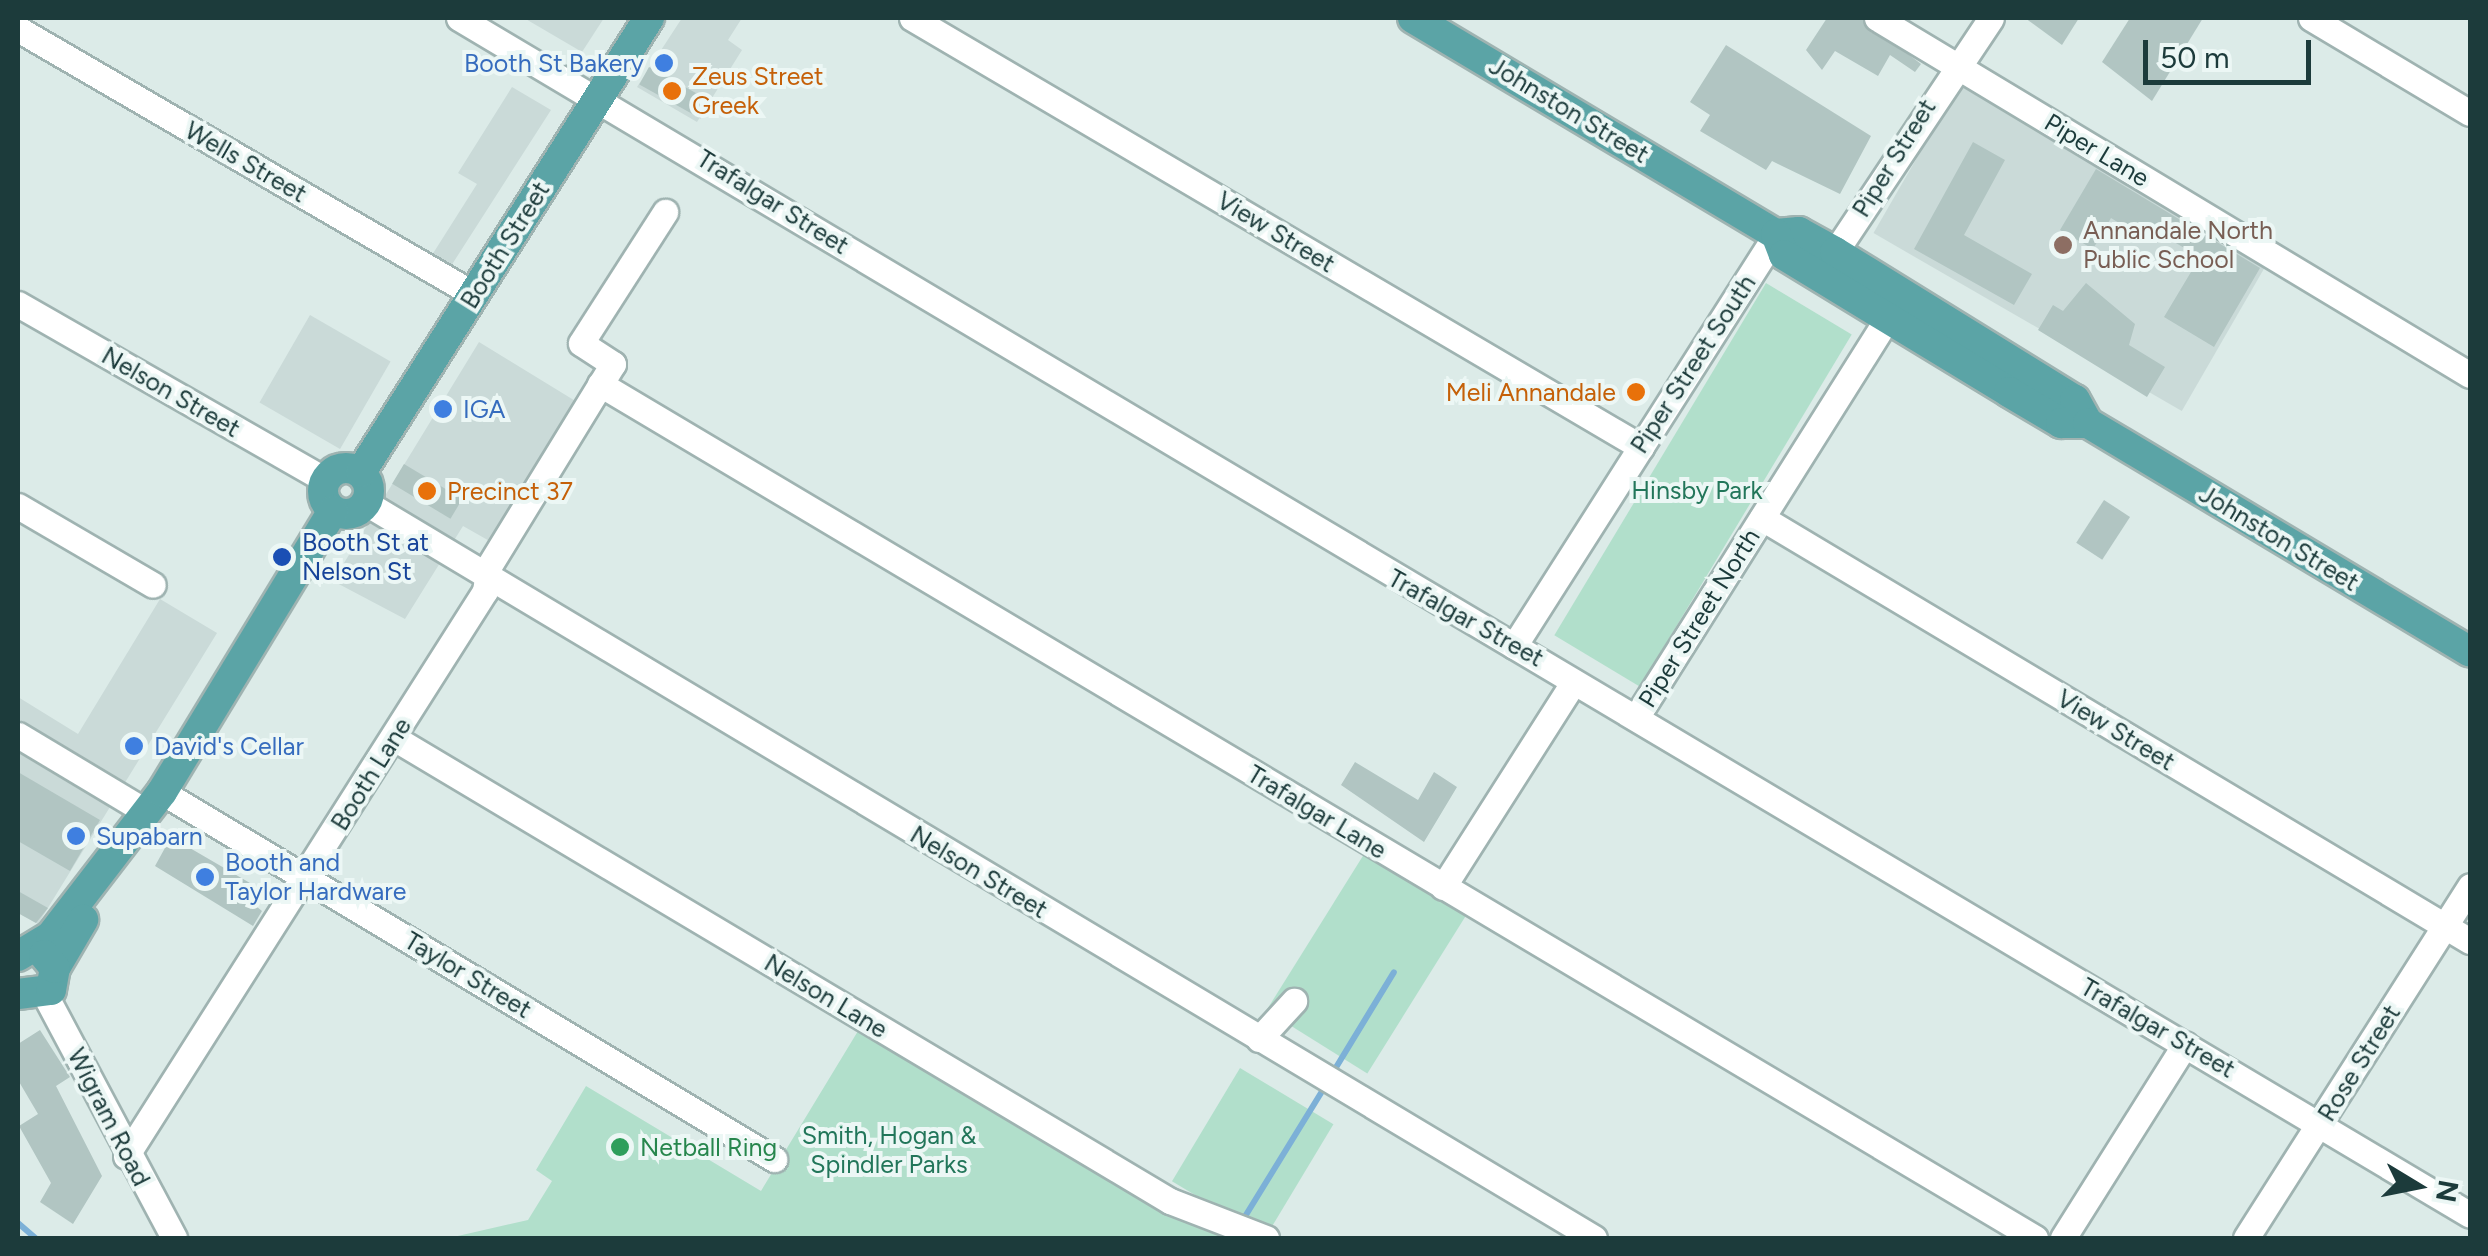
<!DOCTYPE html>
<style>
body{margin:0}
#map{position:relative;width:2488px;height:1256px;overflow:hidden;background:#dcebe8;font-family:Figtree,sans-serif}
div>[style]{position:absolute}
.built>*{inset:0;background:#cadad8;transform-origin:0 0}
.green>*{inset:0;background:#b1dfcb;transform-origin:0 0}
.stream>*{height:6px;margin:-3px;padding:0 3px;transform-origin:3px;border-radius:3px;background:#7cb0d7}
.building>*{inset:0;background:#b1c5c2;transform-origin:0 0}
.roads{filter:drop-shadow(2px 0 #9fb3b1) drop-shadow(-2px 0 #9fb3b1) drop-shadow(0 2px #9fb3b1) drop-shadow(0 -2px #9fb3b1)}
.minor>*{height:25px;margin:-12.5px;padding:0 12.5px;transform-origin:12.5px;border-radius:12.5px;background:#fff}
.major>*{height:30px;margin:-15px;padding:0 15px;transform-origin:15px;border-radius:15px;background:#5ba4a6}
.major>.ring{margin:-15px;padding:0;box-sizing:content-box;background:none;border:30px solid #5ba4a6;border-radius:50%}
.dots>*{width:28px;height:28px;translate:-50% -50%;box-sizing:border-box;border:5px solid #ecf7f5;border-radius:50%}
span{translate:-50% -50%;white-space:nowrap;text-align:center;line-height:1.15;-webkit-text-stroke:8px #ecf7f5;paint-order:stroke}
.shop-label{font-size:25px;color:#366cbe}
.right{translate:-100% -50%;text-align:right}
.left{translate:0 -50%;text-align:left}
.food-label{font-size:25px;color:#c56008}
.street-label{font-size:25px;color:#1c3b3b}
.education-label{font-size:25px;color:#785e54}
.park-label{font-size:25px;color:#22765a}
.transit-label{font-size:25px;color:#164399}
.leisure-label{font-size:25px;color:#27864d}
.frame{position:absolute;inset:0;border:20px solid #1c3b3b;pointer-events:none}
.north{position:absolute;left:2368px;top:1136px;width:100px;height:100px;-webkit-text-stroke:8px #ecf7f5;paint-order:stroke;rotate:100deg;font-size:28px;font-weight:700;line-height:40px;text-align:center;color:#1c3b3b}
.north::after{content:'';display:block;margin:auto;width:35px;height:45px;background:#1c3b3b;clip-path:polygon(50% 0,100% 100%,50% 72%,0 100%)}
.scale{position:absolute;left:2143px;top:40px;width:168px;height:45px;box-sizing:border-box;border:5px solid #1c3b3b;border-top:0;padding-left:12px;font-size:30px;line-height:35px;white-space:nowrap;color:#1c3b3b;-webkit-text-stroke:8px #ecf7f5;paint-order:stroke}
</style>
<div id="map">
<div class="built">
<div style="clip-path:polygon(524px 18px,604px 18px,582px 52px)"></div>
<div style="clip-path:polygon(682px 18px,742px 18px,728px 40px,742px 50px,697px 122px,637px 87px)"></div>
<div style="left:1959px;top:85px;width:356px;height:171px;rotate:30deg"></div>
<div style="clip-path:polygon(512px 87px,551px 110px,451px 266px,432px 255px,477px 184px,458px 173px)"></div>
<div style="left:310px;top:315px;width:93px;height:101px;rotate:30deg"></div>
<div style="clip-path:polygon(479px 342px,577px 402px,493px 543px,463px 526px,405px 619px,333px 581px)"></div>
<div style="clip-path:polygon(160px 599px,217px 633px,38px 924px,18px 913px,18px 697px,78px 734px)"></div>
</div>
<div class="green">
<div style="left:1766px;top:283px;width:100px;height:411px;rotate:31deg"></div>
<div style="left:1366px;top:851px;width:119px;height:188px;rotate:32deg"></div>
<div style="clip-path:polygon(858px 1031px,1226px 1238px,449px 1238px,528px 1220px,552px 1181px,536px 1170px,586px 1086px,761px 1191px)"></div>
<div style="left:1240px;top:1068px;width:109px;height:132px;rotate:31deg"></div>
</div>
<div class="stream">
<div style="left:1332px;top:1074px;width:119px;rotate:-58.7deg"></div>
<div style="left:18px;top:1223px;width:23px;rotate:41deg"></div>
<div style="left:1241px;top:1223px;width:162px;rotate:-58.4deg"></div>
</div>
<div class="building">
<div style="clip-path:polygon(1827px 18px,1861px 18px,1921px 64px,1915px 72px,1890px 55px,1878px 76px,1835px 51px,1822px 70px,1806px 50px)"></div>
<div style="clip-path:polygon(2025px 18px,2079px 18px,2062px 45px)"></div>
<div style="clip-path:polygon(2130px 18px,2203px 18px,2152px 101px,2102px 62px)"></div>
<div style="clip-path:polygon(1726px 45px,1871px 136px,1840px 194px,1772px 161px,1766px 170px,1700px 131px,1710px 115px,1690px 102px)"></div>
<div style="left:649px;top:67px;width:70px;height:20px;rotate:29deg"></div>
<div style="clip-path:polygon(1973px 142px,2005px 160px,1964px 235px,2032px 274px,2014px 305px,1914px 249px)"></div>
<div style="clip-path:polygon(2096px 169px,2260px 268px,2214px 347px,2164px 317px,2200px 257px,2143px 224px,2137px 234px,2111px 218px,2093px 249px,2060px 230px)"></div>
<div style="clip-path:polygon(2086px 283px,2135px 324px,2129px 345px,2165px 367px,2147px 397px,2038px 330px,2053px 305px,2063px 311px)"></div>
<div style="left:404px;top:464px;width:68px;height:23px;rotate:31deg"></div>
<div style="left:2104px;top:500px;width:31px;height:51px;rotate:33deg"></div>
<div style="clip-path:polygon(1355px 762px,1418px 800px,1434px 772px,1457px 787px,1424px 842px,1341px 785px)"></div>
<div style="clip-path:polygon(18px 772px,100px 820px,70px 871px,18px 841px)"></div>
<div style="clip-path:polygon(171px 837px,257px 887px,247px 899px,262px 911px,253px 926px,155px 866px)"></div>
<div style="clip-path:polygon(18px 891px,48px 908px,36px 923px,18px 913px)"></div>
<div style="clip-path:polygon(40px 1030px,70px 1077px,56px 1086px,102px 1176px,73px 1224px,40px 1202px,51px 1183px,19px 1126px,38px 1114px,18px 1080px,18px 1044px)"></div>
</div>
<div class="roads">
<div class="minor">
<div style="left:459px;top:18px;width:2340px;rotate:30.76deg"></div>
<div style="left:912px;top:18px;width:846px;rotate:30.48deg"></div>
<div style="left:1877px;top:18px;width:692px;rotate:31.05deg"></div>
<div style="left:2311px;top:18px;width:185px;rotate:30.9deg"></div>
<div style="left:18px;top:29px;width:529px;rotate:30.2deg"></div>
<div style="left:1835px;top:252px;width:281px;rotate:-56.3deg"></div>
<div style="left:18px;top:304px;width:354px;rotate:29.8deg"></div>
<div style="left:600px;top:384px;width:1670px;rotate:30.76deg"></div>
<div style="left:366px;top:503px;width:1431px;rotate:30.9deg"></div>
<div style="left:18px;top:506px;width:156px;rotate:30.3deg"></div>
<div style="left:1762px;top:518px;width:825px;rotate:30.86deg"></div>
<div style="left:1514px;top:646px;width:488px;rotate:-57.5deg"></div>
<div style="left:1637px;top:716px;width:471px;rotate:-57.8deg"></div>
<div style="left:18px;top:735px;width:148px;rotate:30.9deg"></div>
<div style="left:394px;top:738px;width:904px;rotate:30.82deg"></div>
<div style="left:1170px;top:1201px;width:103px;rotate:21.1deg"></div>
<div style="left:162px;top:792px;width:714px;rotate:30.95deg"></div>
<div style="left:1443px;top:887px;width:238px;rotate:-57.5deg"></div>
<div style="left:45px;top:995px;width:275px;rotate:62deg"></div>
<div style="left:1259px;top:1039px;width:52px;rotate:-47.4deg"></div>
<div style="left:126px;top:1156px;width:669px;rotate:-57.57deg"></div>
<div style="left:485px;top:591px;width:25px;rotate:-81deg"></div>
<div style="left:489px;top:566px;width:237px;rotate:-58.5deg"></div>
<div style="left:613px;top:364px;width:38px;rotate:-147deg"></div>
<div style="left:581px;top:343px;width:156px;rotate:-57.3deg"></div>
<div style="left:2063px;top:1238px;width:229px;rotate:-57.8deg"></div>
<div style="left:2246px;top:1238px;width:417px;rotate:-57.5deg"></div>
</div>
<div class="major">
<div style="left:1413px;top:18px;width:422px;rotate:30.8deg"></div>
<div style="left:1776px;top:234px;width:23px;rotate:-5deg"></div>
<div style="left:1799px;top:232px;width:41px;rotate:29.1deg"></div>
<div style="left:1835px;top:252px;width:282px;rotate:31.7deg"></div>
<div style="left:2075px;top:400px;width:26px;rotate:61deg"></div>
<div style="left:1776px;top:234px;width:22px;rotate:69deg"></div>
<div style="left:1784px;top:255px;width:263px;rotate:31.3deg"></div>
<div style="left:2009px;top:392px;width:61px;rotate:30.8deg"></div>
<div style="left:2061px;top:423px;width:27px"></div>
<div style="left:2088px;top:423px;width:445px;rotate:30.9deg"></div>
<div class="ring" style="left:323px;top:468px;width:16px;height:16px"></div>
<div style="left:361px;top:472px;width:538px;rotate:-57.61deg"></div>
<div style="left:18px;top:956px;width:39px;rotate:-31deg"></div>
<div style="left:51px;top:936px;width:182px;rotate:-52.4deg"></div>
<div style="left:162px;top:792px;width:329px;rotate:-58.7deg"></div>
<div style="left:55px;top:968px;width:56px;rotate:-59.7deg"></div>
<div style="left:18px;top:994px;width:33px;rotate:-7deg"></div>
<div style="left:51px;top:990px;width:22px;rotate:-80deg"></div>
<div style="left:55px;top:968px;width:17px;rotate:-130deg"></div>
</div>
</div>
<div class="dots">
<div style="left:664px;top:63px;background:#3f7fe0"></div>
<div style="left:672px;top:91px;background:#e8710a"></div>
<div style="left:2063px;top:245px;background:#8d6e63"></div>
<div style="left:1636px;top:392px;background:#e8710a"></div>
<div style="left:443px;top:409px;background:#3f7fe0"></div>
<div style="left:427px;top:491px;background:#e8710a"></div>
<div style="left:282px;top:557px;background:#1a4fb4"></div>
<div style="left:134px;top:746px;background:#3f7fe0"></div>
<div style="left:76px;top:836px;background:#3f7fe0"></div>
<div style="left:205px;top:877px;background:#3f7fe0"></div>
<div style="left:620px;top:1147px;background:#2e9e5b"></div>
</div>
<div class="shop-label">
<span class="right" style="left:644px;top:63px">Booth St Bakery</span>
<span class="left" style="left:463px;top:409px">IGA</span>
<span class="left" style="left:154px;top:746px">David's Cellar</span>
<span class="left" style="left:96px;top:836px">Supabarn</span>
<span class="left" style="left:225px;top:877px">Booth and<br>Taylor Hardware</span>
</div>
<div class="food-label">
<span class="left" style="left:692px;top:91px">Zeus Street<br>Greek</span>
<span class="right" style="left:1616px;top:392px">Meli Annandale</span>
<span class="left" style="left:447px;top:491px">Precinct 37</span>
</div>
<div class="street-label">
<span style="left:1569px;top:110px;rotate:31deg">Johnston Street</span>
<span style="left:2097px;top:150px;rotate:31deg">Piper Lane</span>
<span style="left:1894px;top:158px;rotate:-58deg">Piper Street</span>
<span style="left:246px;top:162px;rotate:30deg">Wells Street</span>
<span style="left:773px;top:202px;rotate:32deg">Trafalgar Street</span>
<span style="left:1276px;top:232px;rotate:31deg">View Street</span>
<span style="left:505px;top:245px;rotate:-58deg">Booth Street</span>
<span style="left:1693px;top:364px;rotate:-57deg">Piper Street South</span>
<span style="left:171px;top:392px;rotate:30deg">Nelson Street</span>
<span style="left:2279px;top:538px;rotate:31deg">Johnston Street</span>
<span style="left:1466px;top:618px;rotate:29deg">Trafalgar Street</span>
<span style="left:1699px;top:618px;rotate:-58deg">Piper Street North</span>
<span style="left:2116px;top:730px;rotate:31deg">View Street</span>
<span style="left:371px;top:774px;rotate:-58deg">Booth Lane</span>
<span style="left:1317px;top:812px;rotate:31deg">Trafalgar Lane</span>
<span style="left:979px;top:872px;rotate:31deg">Nelson Street</span>
<span style="left:468px;top:975px;rotate:31deg">Taylor Street</span>
<span style="left:826px;top:996px;rotate:31deg">Nelson Lane</span>
<span style="left:2158px;top:1028px;rotate:30deg">Trafalgar Street</span>
<span style="left:2359px;top:1063px;rotate:-58deg">Rose Street</span>
<span style="left:109px;top:1117px;rotate:63deg">Wigram Road</span>
</div>
<div class="education-label">
<span class="left" style="left:2083px;top:245px">Annandale North<br>Public School</span>
</div>
<div class="park-label">
<span style="left:1697px;top:490px">Hinsby Park</span>
<span style="left:889px;top:1150px">Smith, Hogan &amp;<br>Spindler Parks</span>
</div>
<div class="transit-label">
<span class="left" style="left:302px;top:557px">Booth St at<br>Nelson St</span>
</div>
<div class="leisure-label">
<span class="left" style="left:640px;top:1147px">Netball Ring</span>
</div>
<div class="frame"></div>
<div class="north">N</div>
<div class="scale">50 m</div>
</div>
